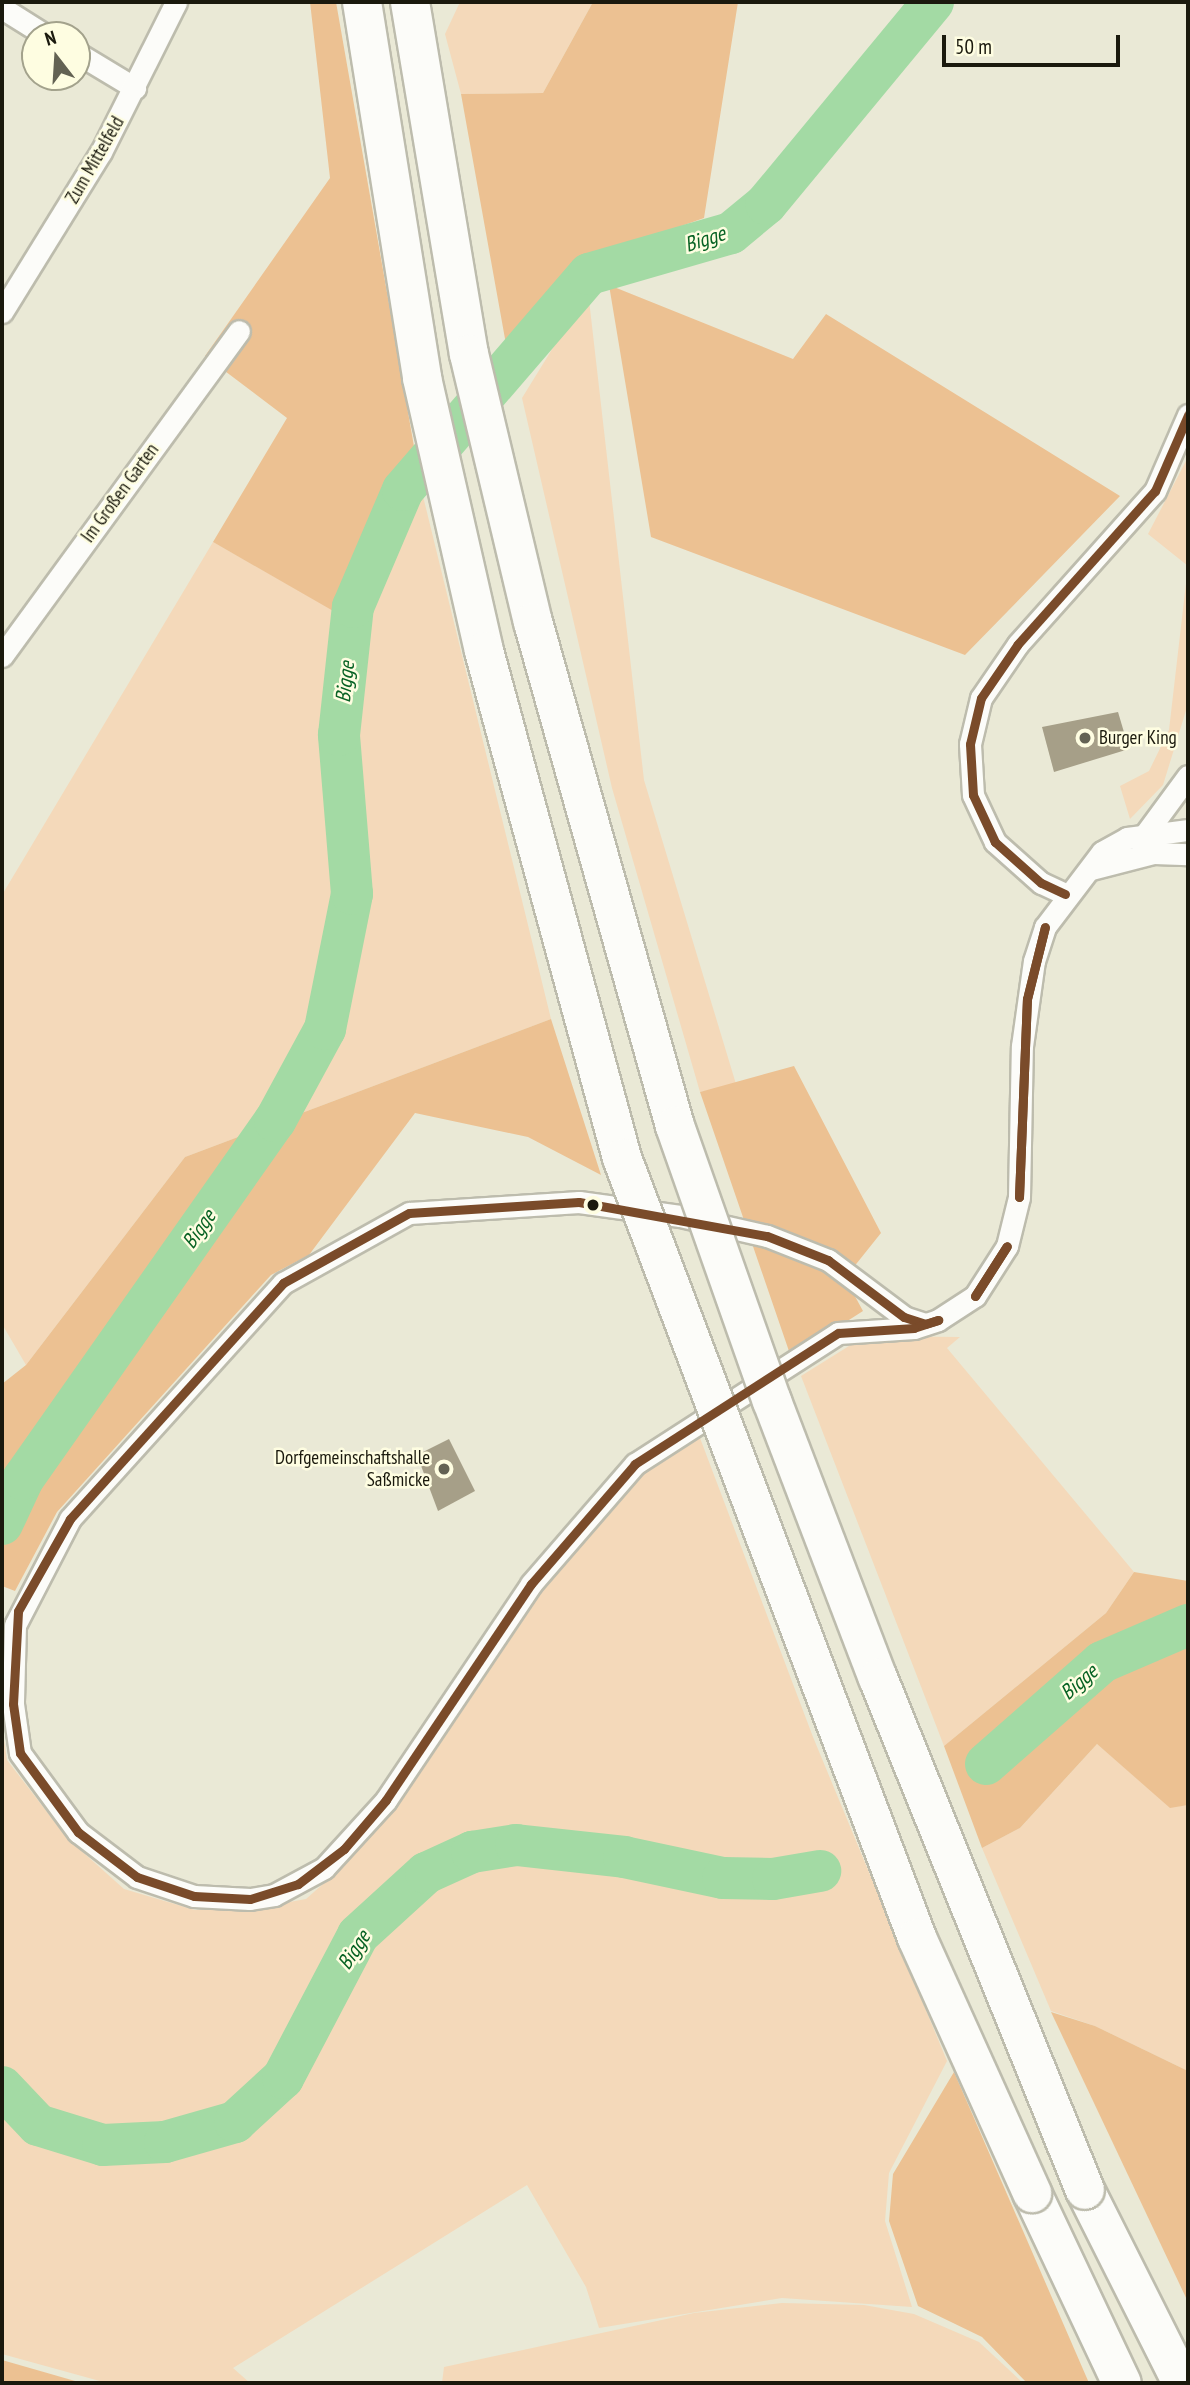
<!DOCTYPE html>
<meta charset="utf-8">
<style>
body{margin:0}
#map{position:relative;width:1190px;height:2385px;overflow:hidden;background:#eae9d6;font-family:"PT Sans Narrow",sans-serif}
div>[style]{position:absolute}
.green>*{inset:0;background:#f4d9ba}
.forest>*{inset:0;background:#ecc192}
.river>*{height:42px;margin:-21px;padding:0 21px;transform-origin:21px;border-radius:21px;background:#a3daa4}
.building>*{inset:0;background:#a69f88}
.roads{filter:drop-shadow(2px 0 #bdbcad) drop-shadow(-2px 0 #bdbcad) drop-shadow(0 2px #bdbcad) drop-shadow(0 -2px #bdbcad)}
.street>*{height:21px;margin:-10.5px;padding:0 10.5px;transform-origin:10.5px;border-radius:10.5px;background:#fcfcf9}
.highway>*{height:38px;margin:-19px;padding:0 19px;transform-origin:19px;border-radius:19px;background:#fcfcf9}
.bridges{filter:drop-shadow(2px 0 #bdbcad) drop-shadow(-2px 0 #bdbcad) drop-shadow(0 2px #bdbcad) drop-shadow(0 -2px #bdbcad)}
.highway-bridge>*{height:38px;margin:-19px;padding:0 19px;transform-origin:19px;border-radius:19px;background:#fcfcf9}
.bus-1>*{height:9px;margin:-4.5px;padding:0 4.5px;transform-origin:4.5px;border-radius:4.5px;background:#7a4b2a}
.dots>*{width:19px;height:19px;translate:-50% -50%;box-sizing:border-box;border:4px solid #fefde1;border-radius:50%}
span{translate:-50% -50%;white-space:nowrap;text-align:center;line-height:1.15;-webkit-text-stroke:5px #fefde1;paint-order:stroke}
.street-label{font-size:19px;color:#1a190d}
.poi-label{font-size:19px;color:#1a190d}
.left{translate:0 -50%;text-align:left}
.right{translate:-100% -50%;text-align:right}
.water-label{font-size:21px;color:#076223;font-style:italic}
.frame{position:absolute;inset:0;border:4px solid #1a190d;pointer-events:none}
.north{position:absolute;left:21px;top:21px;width:70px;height:70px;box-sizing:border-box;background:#fefde1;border:2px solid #a3a28c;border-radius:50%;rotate:343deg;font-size:19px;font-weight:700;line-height:28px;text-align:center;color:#1a190d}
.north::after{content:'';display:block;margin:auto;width:24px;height:32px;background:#636253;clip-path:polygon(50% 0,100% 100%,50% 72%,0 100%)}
.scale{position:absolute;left:942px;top:35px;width:178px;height:32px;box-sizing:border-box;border:4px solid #1a190d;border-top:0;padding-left:9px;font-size:21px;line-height:24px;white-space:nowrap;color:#1a190d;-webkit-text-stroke:5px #fefde1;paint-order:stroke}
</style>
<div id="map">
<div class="green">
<div style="clip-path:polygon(460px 2px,593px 2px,543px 93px,461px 94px,445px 34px)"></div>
<div style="clip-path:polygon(588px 291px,644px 780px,736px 1084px,700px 1092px,612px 788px,522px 398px)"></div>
<div style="clip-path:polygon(1188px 457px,1188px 704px,1163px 785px,1130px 819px,1120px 786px,1149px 771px,1169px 730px,1188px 566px,1148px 534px)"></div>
<div style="clip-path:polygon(422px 492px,551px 1019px,185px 1157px,26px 1365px,2px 1324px,2px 895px,213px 542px,342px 615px)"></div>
<div style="clip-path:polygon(865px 1336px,960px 1337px,947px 1348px,1134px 1572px,1106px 1613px,944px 1746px,801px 1376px)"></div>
<div style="clip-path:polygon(700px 1438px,813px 1737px,947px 2061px,889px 2173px,885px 2221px,912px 2307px,782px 2298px,599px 2328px,586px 2287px,527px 2185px,233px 2368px,250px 2383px,107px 2383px,2px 2354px,2px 1726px,7px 1760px,67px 1838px,124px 1889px,195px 1910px,251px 1909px,306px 1899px,348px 1862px,539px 1592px,640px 1475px)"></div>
<div style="clip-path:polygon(1097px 1744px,1170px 1807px,1188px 1805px,1188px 2071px,1095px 2026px,1051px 2011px,982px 1848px,1020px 1828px)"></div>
<div style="clip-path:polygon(782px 2303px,864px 2305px,914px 2314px,979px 2342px,1023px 2383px,442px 2383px,444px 2367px,694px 2313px)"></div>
</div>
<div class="forest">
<div style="clip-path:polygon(310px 2px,336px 2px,422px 492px,342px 616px,213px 542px,287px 418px,205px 356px,330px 178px)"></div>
<div style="clip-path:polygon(593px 2px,738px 2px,704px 218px,585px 260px,509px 361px,461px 94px,543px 93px)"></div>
<div style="clip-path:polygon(609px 285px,793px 359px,826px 314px,1120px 496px,965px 655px,651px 537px)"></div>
<div style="clip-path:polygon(551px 1019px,601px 1175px,528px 1137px,415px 1113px,309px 1255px,271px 1275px,57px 1512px,15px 1591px,2px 1586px,2px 1384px,26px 1365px,185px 1157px)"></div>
<div style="clip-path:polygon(794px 1066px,881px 1233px,845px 1278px,863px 1311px,791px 1357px,700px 1092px)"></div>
<div style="clip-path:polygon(1134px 1572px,1188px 1581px,1188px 1805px,1170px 1808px,1097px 1744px,1020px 1828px,982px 1848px,944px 1746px,1106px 1613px)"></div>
<div style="clip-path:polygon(1051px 2012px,1095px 2026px,1188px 2071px,1188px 2302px)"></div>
<div style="clip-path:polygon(954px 2072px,1089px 2383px,1027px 2383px,982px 2337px,918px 2306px,889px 2221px,893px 2174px)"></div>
<div style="clip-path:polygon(2px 2360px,82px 2383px,2px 2383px)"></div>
</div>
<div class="river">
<div style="left:2px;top:1524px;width:50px;rotate:-65deg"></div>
<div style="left:23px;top:1479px;width:438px;rotate:-54.9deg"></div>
<div style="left:275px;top:1121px;width:105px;rotate:-61.5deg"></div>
<div style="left:325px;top:1029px;width:138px;rotate:-78.7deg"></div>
<div style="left:352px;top:894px;width:160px;rotate:-94.7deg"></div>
<div style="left:339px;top:735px;width:129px;rotate:-83.8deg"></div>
<div style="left:353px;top:607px;width:127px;rotate:-66.9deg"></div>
<div style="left:403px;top:490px;width:285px;rotate:-49.3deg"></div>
<div style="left:589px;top:274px;width:148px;rotate:-16.1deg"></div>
<div style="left:731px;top:233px;width:45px;rotate:-39.6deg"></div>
<div style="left:766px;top:204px;width:262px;rotate:-50.4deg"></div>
<div style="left:986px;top:1764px;width:154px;rotate:-41.3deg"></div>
<div style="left:1102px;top:1662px;width:94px;rotate:-23.3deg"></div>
<div style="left:2px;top:2087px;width:52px;rotate:46.5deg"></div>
<div style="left:38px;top:2125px;width:68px;rotate:17.1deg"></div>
<div style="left:103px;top:2145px;width:62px;rotate:-2.8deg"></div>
<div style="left:165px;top:2142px;width:73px;rotate:-15.9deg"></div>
<div style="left:235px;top:2122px;width:65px;rotate:-42.5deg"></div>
<div style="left:283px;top:2078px;width:161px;rotate:-62.3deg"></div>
<div style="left:358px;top:1935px;width:92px;rotate:-42.4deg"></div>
<div style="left:426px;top:1873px;width:51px;rotate:-24.5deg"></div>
<div style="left:472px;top:1852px;width:45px;rotate:-9deg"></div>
<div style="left:516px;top:1845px;width:109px;rotate:6.3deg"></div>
<div style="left:624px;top:1857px;width:101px;rotate:12deg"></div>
<div style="left:723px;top:1878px;width:50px;rotate:1.1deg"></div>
<div style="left:773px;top:1879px;width:48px;rotate:-9.7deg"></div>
</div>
<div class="building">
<div style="clip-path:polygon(1118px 712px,1129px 749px,1054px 772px,1042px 727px)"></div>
<div style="clip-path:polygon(449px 1439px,475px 1491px,438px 1511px,417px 1455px)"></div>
</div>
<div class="roads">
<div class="street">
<div style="left:2px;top:8px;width:51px;rotate:32.1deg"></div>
<div style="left:77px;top:53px;width:68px;rotate:31.1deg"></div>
<div style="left:2px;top:312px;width:188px;rotate:-58.3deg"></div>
<div style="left:101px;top:152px;width:168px;rotate:-63.4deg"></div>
<div style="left:2px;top:656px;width:402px;rotate:-53.9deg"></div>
<div style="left:1146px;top:833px;width:71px;rotate:-53.6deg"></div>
<div style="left:1091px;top:869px;width:65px;rotate:-14.3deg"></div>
<div style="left:1154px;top:853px;width:34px;rotate:2deg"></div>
<div style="left:1065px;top:894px;width:26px;rotate:-155deg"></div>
<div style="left:1041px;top:883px;width:62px;rotate:-138.3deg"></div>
<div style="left:995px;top:842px;width:52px;rotate:-115.1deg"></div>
<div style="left:973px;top:795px;width:51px;rotate:-93.4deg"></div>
<div style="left:970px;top:744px;width:47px;rotate:-76.6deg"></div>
<div style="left:981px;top:698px;width:65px;rotate:-55.6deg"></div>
<div style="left:1018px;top:644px;width:205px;rotate:-48.2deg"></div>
<div style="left:1155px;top:491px;width:83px;rotate:-66.5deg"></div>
<div style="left:925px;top:1324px;width:22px;rotate:-162deg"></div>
<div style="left:904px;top:1317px;width:95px;rotate:-143.1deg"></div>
<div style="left:828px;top:1260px;width:66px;rotate:-158.5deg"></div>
<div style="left:767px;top:1236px;width:89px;rotate:-167.1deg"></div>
<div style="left:680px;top:1216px;width:102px;rotate:-172.1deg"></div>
<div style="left:579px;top:1202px;width:170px;rotate:176.3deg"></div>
<div style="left:409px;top:1213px;width:144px;rotate:150.9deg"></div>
<div style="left:283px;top:1283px;width:318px;rotate:132.1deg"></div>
<div style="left:70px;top:1519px;width:119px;rotate:117.4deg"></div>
<div style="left:15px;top:1625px;width:79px;rotate:91.5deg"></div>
<div style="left:13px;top:1704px;width:49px;rotate:81.9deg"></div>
<div style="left:20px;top:1753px;width:98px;rotate:53.7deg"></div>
<div style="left:78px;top:1832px;width:74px;rotate:37.3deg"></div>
<div style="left:137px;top:1877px;width:60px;rotate:18.4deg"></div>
<div style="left:194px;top:1896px;width:56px;rotate:3.1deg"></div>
<div style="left:250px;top:1899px;width:24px;rotate:-9deg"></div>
<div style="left:274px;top:1895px;width:57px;rotate:-28.4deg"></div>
<div style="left:324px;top:1868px;width:92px;rotate:-47.6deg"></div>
<div style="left:386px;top:1800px;width:260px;rotate:-56.1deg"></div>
<div style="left:531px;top:1584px;width:159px;rotate:-49.1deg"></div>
<div style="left:635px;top:1464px;width:242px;rotate:-32.8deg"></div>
<div style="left:838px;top:1333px;width:76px;rotate:-3.8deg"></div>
<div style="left:914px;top:1328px;width:25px;rotate:-18deg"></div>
<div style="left:938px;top:1320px;width:44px;rotate:-33deg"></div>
<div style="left:975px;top:1296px;width:59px;rotate:-57.4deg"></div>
<div style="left:1007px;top:1246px;width:50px;rotate:-76.2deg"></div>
<div style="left:1019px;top:1197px;width:151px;rotate:-88.9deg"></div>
<div style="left:1022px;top:1046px;width:86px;rotate:-82deg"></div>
<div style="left:1034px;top:961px;width:36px;rotate:-72deg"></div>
<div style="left:1045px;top:927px;width:94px;rotate:-52.8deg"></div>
<div style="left:1102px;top:852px;width:29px;rotate:-29deg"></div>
<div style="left:1127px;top:838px;width:62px;rotate:-7.5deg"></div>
</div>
<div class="highway">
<div style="left:1085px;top:2190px;width:216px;rotate:63.3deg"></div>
<div style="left:1032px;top:2193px;width:210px;rotate:64.7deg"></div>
</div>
</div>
<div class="bridges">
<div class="highway-bridge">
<div style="left:362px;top:2px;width:381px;rotate:80.9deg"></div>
<div style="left:422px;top:378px;width:280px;rotate:77.2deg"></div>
<div style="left:484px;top:651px;width:525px;rotate:74.77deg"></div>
<div style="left:622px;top:1158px;width:834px;rotate:69.28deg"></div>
<div style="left:917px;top:1938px;width:280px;rotate:65.7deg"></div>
<div style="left:410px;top:2px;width:357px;rotate:80.5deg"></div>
<div style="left:469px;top:354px;width:276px;rotate:76.6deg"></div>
<div style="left:533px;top:622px;width:524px;rotate:74.27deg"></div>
<div style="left:675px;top:1126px;width:292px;rotate:70.6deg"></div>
<div style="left:772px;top:1401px;width:297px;rotate:69.1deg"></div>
<div style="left:878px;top:1678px;width:552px;rotate:67.99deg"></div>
</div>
</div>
<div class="bus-1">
<div style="left:1065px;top:894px;width:26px;rotate:-155deg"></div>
<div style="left:1041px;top:883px;width:62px;rotate:-138.3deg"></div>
<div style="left:995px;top:842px;width:52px;rotate:-115.1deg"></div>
<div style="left:973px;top:795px;width:51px;rotate:-93.4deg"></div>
<div style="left:970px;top:744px;width:47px;rotate:-76.6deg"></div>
<div style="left:981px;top:698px;width:65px;rotate:-55.6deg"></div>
<div style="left:1018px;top:644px;width:205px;rotate:-48.2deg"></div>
<div style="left:1155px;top:491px;width:83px;rotate:-66.5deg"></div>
<div style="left:1027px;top:999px;width:74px;rotate:-76deg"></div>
<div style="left:1027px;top:999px;width:74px;rotate:-76deg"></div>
<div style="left:1019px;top:1197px;width:198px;rotate:-87.7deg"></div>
<div style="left:1019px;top:1197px;width:198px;rotate:-87.7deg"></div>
<div style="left:579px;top:1202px;width:191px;rotate:10.3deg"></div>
<div style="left:767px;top:1236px;width:66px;rotate:21.5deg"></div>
<div style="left:828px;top:1260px;width:95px;rotate:36.9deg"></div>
<div style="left:904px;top:1317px;width:22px;rotate:18deg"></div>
<div style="left:925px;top:1324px;width:14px;rotate:-17deg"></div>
<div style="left:938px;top:1320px;width:25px;rotate:162deg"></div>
<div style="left:914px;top:1328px;width:76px;rotate:176.2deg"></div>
<div style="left:838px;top:1333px;width:242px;rotate:147.2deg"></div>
<div style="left:635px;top:1464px;width:159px;rotate:130.9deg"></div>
<div style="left:531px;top:1584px;width:260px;rotate:123.9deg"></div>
<div style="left:386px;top:1800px;width:65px;rotate:130.6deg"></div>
<div style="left:344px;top:1849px;width:58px;rotate:142.7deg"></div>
<div style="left:298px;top:1884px;width:50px;rotate:162.6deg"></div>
<div style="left:250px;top:1899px;width:56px;rotate:-176.9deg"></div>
<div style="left:194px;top:1896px;width:60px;rotate:-161.6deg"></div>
<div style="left:137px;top:1877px;width:74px;rotate:-142.7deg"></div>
<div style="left:78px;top:1832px;width:98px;rotate:-126.3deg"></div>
<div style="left:20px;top:1753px;width:49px;rotate:-98.1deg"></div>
<div style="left:13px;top:1704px;width:93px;rotate:-86.9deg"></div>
<div style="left:18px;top:1611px;width:106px;rotate:-60.5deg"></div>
<div style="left:70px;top:1519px;width:318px;rotate:-47.9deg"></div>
<div style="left:283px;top:1283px;width:144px;rotate:-29.1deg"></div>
<div style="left:409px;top:1213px;width:170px;rotate:-3.7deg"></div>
<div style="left:975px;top:1296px;width:59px;rotate:-57.4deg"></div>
<div style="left:975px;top:1296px;width:59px;rotate:-57.4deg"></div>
</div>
<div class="dots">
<div style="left:1085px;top:738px;background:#636253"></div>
<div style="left:593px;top:1205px;background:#1a190d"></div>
<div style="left:444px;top:1469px;background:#636253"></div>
</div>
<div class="street-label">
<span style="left:95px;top:160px;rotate:-60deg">Zum Mittelfeld</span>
<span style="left:120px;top:493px;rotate:-54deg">Im Großen Garten</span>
</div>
<div class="poi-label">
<span class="left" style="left:1099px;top:738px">Burger King</span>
<span class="right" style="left:430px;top:1469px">Dorfgemeinschaftshalle<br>Saßmicke</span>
</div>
<div class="water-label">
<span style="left:705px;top:239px;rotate:-18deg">Bigge</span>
<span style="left:345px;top:682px;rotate:-84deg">Bigge</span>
<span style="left:199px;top:1229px;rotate:-55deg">Bigge</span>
<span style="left:1079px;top:1682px;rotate:-41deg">Bigge</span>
<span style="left:354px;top:1950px;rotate:-57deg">Bigge</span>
</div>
<div class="frame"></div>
<div class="north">N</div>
<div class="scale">50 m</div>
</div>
